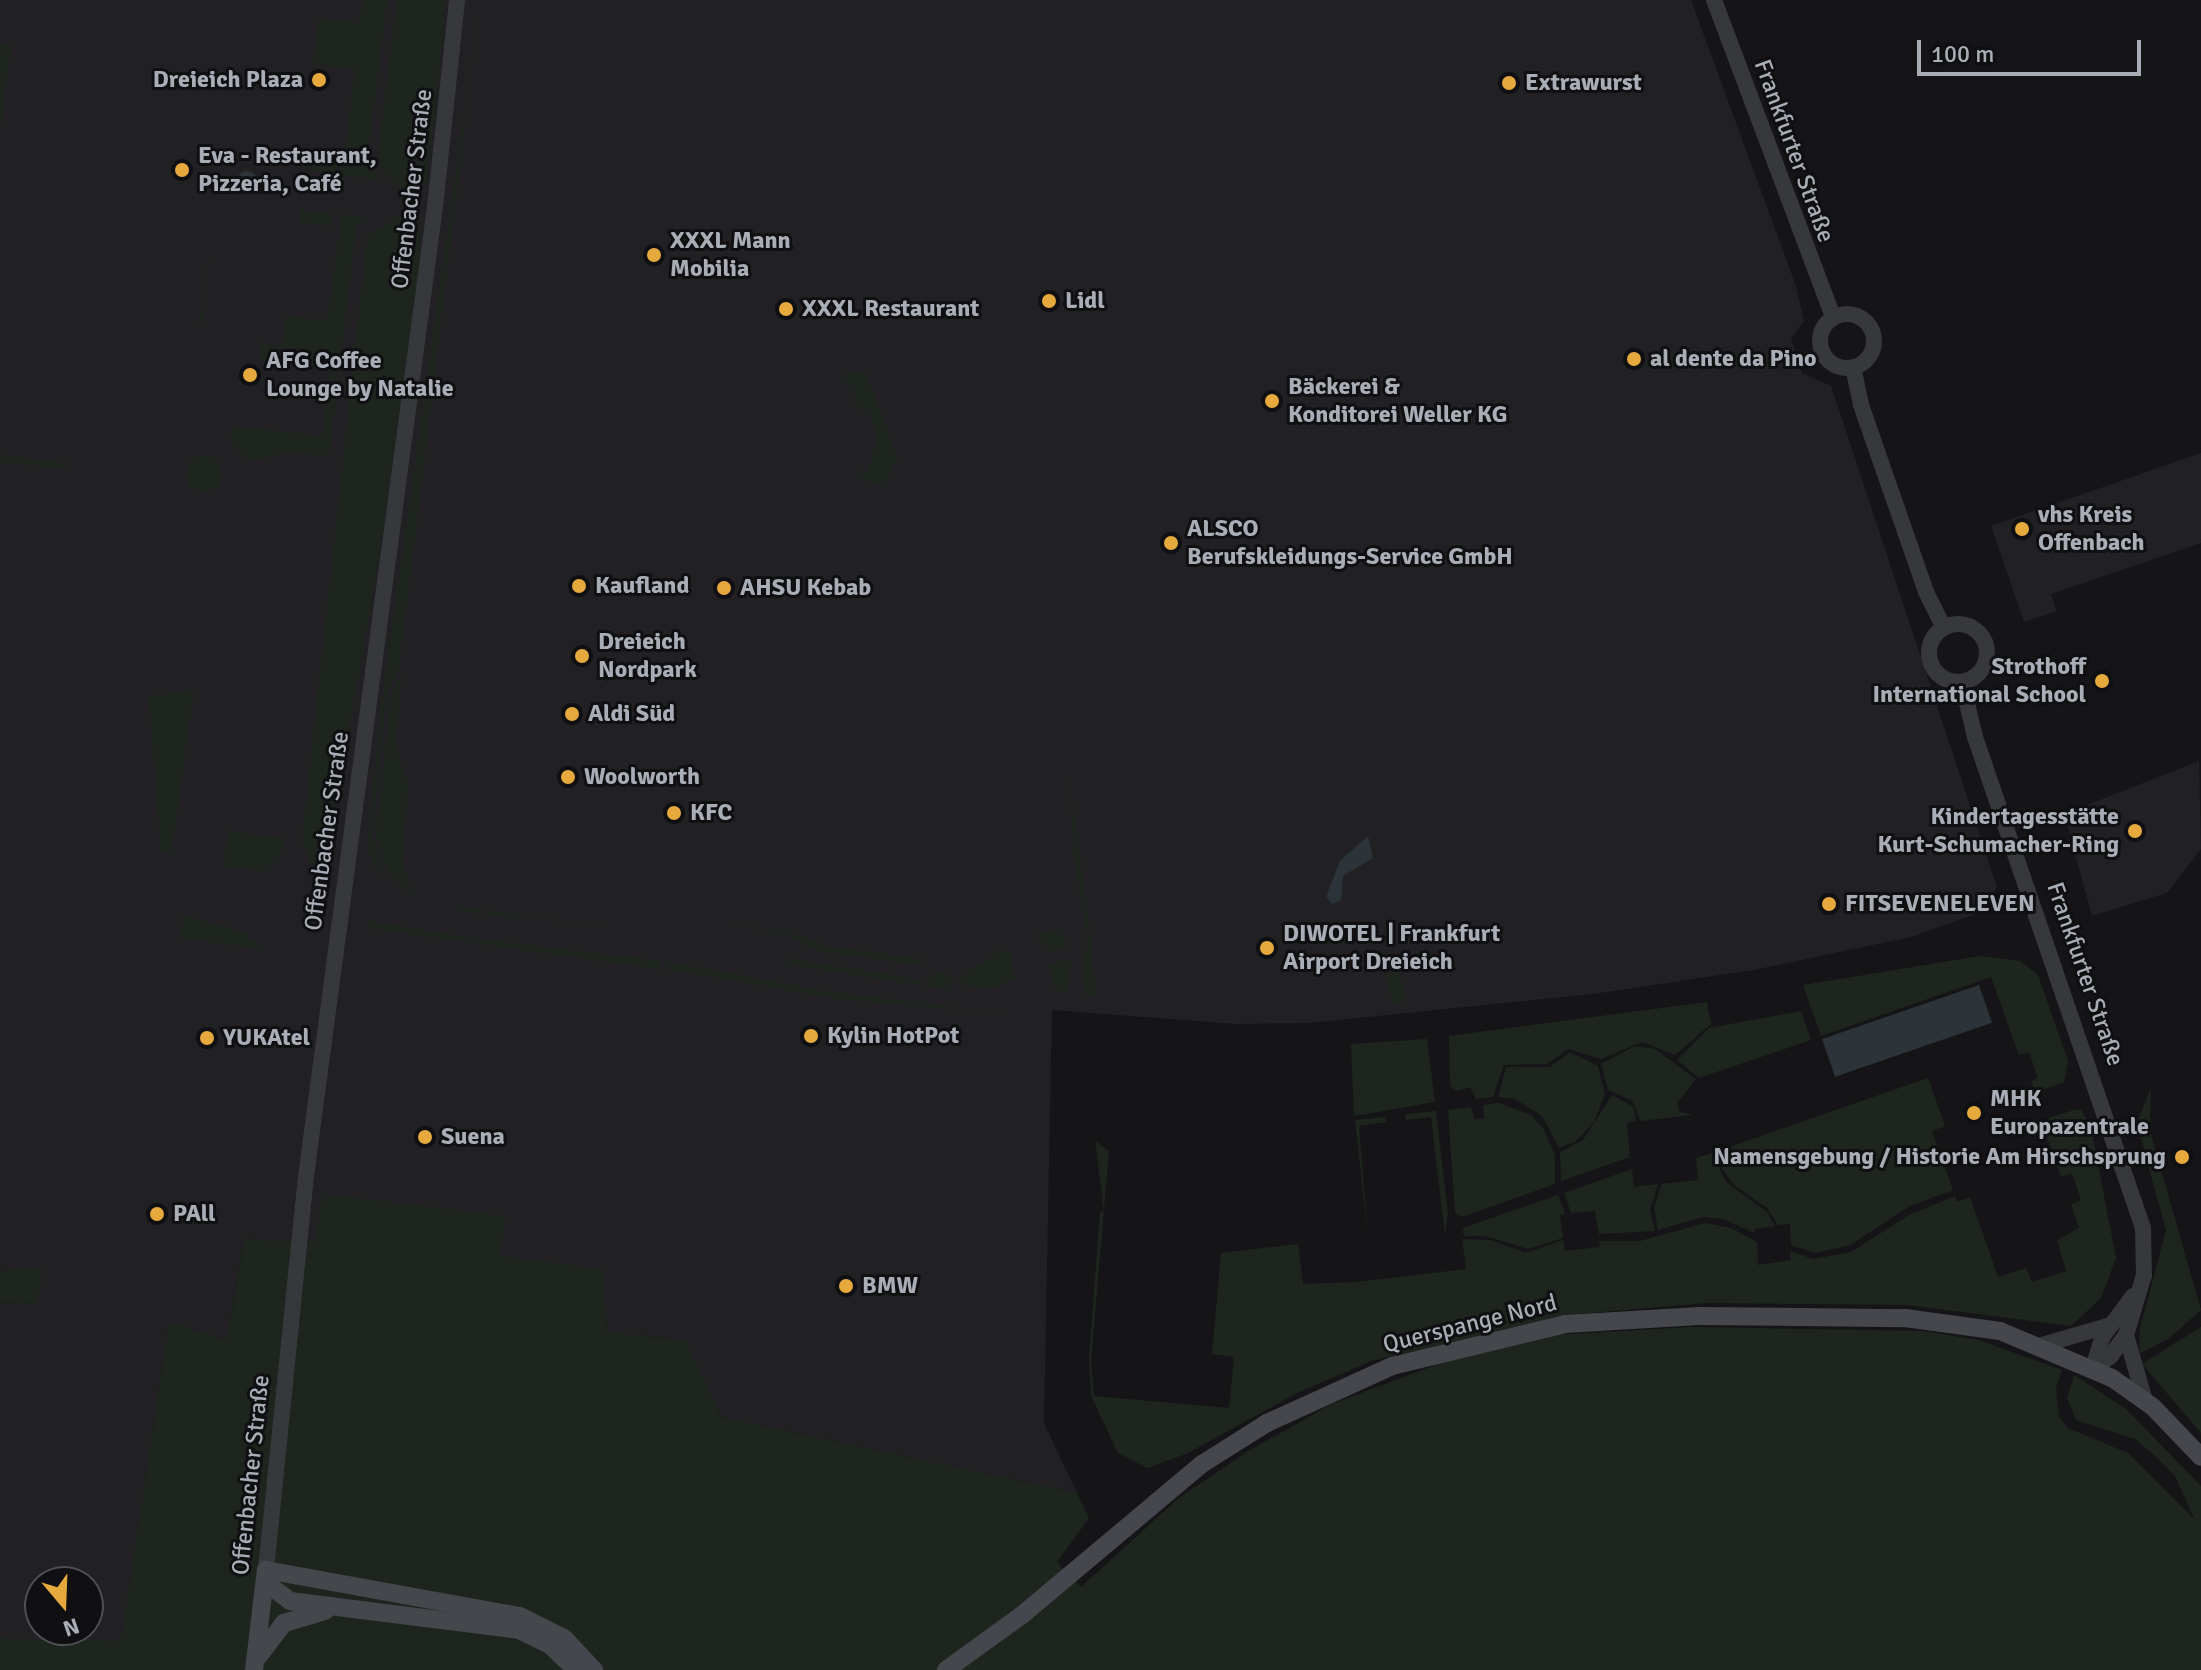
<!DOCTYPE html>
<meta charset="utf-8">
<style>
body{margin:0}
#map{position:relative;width:2201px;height:1670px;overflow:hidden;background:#151517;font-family:Signika,sans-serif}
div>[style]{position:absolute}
.built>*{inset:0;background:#212124}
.green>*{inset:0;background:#1e251e;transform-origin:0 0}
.round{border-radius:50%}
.water>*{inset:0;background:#2c343a;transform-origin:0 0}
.tertiary>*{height:16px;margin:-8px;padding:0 8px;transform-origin:8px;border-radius:8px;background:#37383c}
.tertiary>.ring{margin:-8px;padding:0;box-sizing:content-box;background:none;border:16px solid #37383c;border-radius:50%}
.secondary>*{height:18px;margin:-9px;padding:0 9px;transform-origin:9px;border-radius:9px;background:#45474c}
.dots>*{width:22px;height:22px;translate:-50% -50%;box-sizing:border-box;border:4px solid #101012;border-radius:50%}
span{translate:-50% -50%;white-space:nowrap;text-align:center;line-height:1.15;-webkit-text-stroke:6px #101012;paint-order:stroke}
.poi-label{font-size:24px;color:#a8adb6;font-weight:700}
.right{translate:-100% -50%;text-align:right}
.left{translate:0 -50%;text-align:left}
.street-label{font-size:24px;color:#a8adb6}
.north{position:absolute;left:24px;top:1566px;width:80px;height:80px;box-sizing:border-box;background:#101012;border:2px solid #4d4f54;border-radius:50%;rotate:161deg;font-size:22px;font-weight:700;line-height:32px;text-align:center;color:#a8adb6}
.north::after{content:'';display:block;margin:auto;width:28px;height:36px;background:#e6a93e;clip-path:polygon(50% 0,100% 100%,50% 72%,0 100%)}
.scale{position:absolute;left:1917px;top:40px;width:224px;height:36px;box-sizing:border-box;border:4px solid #a8adb6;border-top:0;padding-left:10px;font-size:24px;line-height:28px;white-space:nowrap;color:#a8adb6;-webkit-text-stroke:6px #101012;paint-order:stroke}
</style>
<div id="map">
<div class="built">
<div style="clip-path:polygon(evenodd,0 0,1691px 0,1796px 286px,1804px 321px,1791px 338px,1802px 373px,1831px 386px,1997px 887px,1978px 913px,1911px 937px,1754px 970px,1593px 994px,1309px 1023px,1236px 1024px,1052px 1010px,1044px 1423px,1077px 1493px,721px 1417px,685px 1340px,607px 1332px,602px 1269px,499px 1256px,504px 1216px,315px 1245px,244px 1239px,227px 1341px,169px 1322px,121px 1642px,0 1638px,0 1302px,37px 1304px,42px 1267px,0 1271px,0 0,40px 1582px,88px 1582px,88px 1630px,40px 1630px,40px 1582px)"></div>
<div style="clip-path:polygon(2201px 453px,2201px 543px,2051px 594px,2057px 611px,2024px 622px,1991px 526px)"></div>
<div style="clip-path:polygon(2199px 761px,2201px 849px,2167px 893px,2092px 916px,2064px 814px)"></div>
</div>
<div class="green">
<div style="clip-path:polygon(363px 0,387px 0,367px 160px,381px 180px,342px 175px,355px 69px,313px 64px,319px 18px,360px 23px)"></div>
<div style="clip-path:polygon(397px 0,446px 0,428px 177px,424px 187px,407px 192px,383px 171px,378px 154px)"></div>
<div style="clip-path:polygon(480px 0,399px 668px,387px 691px,372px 835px,383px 878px,371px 859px,368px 838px,383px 692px)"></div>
<div style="clip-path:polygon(2px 43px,11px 44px,0 132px,0 64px)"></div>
<div style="left:308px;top:157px;width:31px;height:12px;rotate:6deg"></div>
<div style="left:300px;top:210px;width:33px;height:12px;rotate:7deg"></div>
<div style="clip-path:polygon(403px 213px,417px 221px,421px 252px,380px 551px,330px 837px,312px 866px,302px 841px,367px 238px)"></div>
<div style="clip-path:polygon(342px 215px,369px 217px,356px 227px,329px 455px,283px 453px,247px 461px,231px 440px,232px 426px,322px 436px,330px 367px,259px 359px,261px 343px,281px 346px,286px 316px,327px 321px)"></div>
<div style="clip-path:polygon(210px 247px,202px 324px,199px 324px)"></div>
<div style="clip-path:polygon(853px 372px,866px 374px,898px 459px,883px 485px,857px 477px,859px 470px,867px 473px,872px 462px,877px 436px,869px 408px,862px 411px,852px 398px,858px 391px,841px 378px)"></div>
<div style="clip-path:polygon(0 455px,66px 463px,65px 469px,0 462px)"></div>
<div class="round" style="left:186px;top:456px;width:36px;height:36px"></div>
<div style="clip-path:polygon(401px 676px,396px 744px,408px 785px,402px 865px,415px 896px,388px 872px,376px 837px,391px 696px)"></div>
<div style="clip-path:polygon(194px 689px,172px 848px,171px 854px,161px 851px,149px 697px)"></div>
<div style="clip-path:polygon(1069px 776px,1090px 934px,1096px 998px,1083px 992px,1082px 952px,1089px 950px,1074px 857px)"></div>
<div style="clip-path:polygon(228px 831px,284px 839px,281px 856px,266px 871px,224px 866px)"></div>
<div style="clip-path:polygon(458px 907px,618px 927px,458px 911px)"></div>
<div style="clip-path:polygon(183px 916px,243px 932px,264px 949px,181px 938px)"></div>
<div style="clip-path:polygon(369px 921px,457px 936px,661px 961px,659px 969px,369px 928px)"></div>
<div style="clip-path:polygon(720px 922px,787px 931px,824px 946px,922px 959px,921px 965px,816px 951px,786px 934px)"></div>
<div style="clip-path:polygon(1060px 929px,1067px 948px,1049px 952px,1037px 934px)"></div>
<div style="clip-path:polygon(1000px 949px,1011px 953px,1015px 980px,990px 988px,954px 984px)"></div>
<div style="clip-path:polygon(792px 955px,797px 960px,923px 980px,922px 985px,785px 964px)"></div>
<div style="clip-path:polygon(1980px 956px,2020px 961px,2038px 975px,2068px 1061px,2064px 1082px,2042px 1090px,2034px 1088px,2031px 1081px,2038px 1078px,2029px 1052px,2019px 1055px,1991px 977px,1821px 1036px,1803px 985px)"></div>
<div style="clip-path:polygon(1070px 960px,1069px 991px,1056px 991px,1048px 964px)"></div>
<div style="clip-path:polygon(669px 962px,824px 991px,1014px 1015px,840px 999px,667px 969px)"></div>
<div style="clip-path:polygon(944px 971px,952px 978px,947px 989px,926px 985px,933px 974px)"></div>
<div style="left:1398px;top:971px;width:31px;height:14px;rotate:73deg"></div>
<div style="clip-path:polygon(1707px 1002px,1711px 1024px,1675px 1055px,1642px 1042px,1601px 1059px,1568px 1049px,1547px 1064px,1504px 1065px,1493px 1097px,1476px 1099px,1470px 1087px,1457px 1091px,1450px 1086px,1449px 1036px)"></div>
<div style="clip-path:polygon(1801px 1011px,1811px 1040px,1699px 1078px,1677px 1060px,1709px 1028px)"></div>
<div style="clip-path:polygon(1427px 1039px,1435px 1102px,1354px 1116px,1351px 1044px)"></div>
<div style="clip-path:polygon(1635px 1046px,1655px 1049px,1696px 1079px,1677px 1103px,1680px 1112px,1693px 1115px,1640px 1121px,1633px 1101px,1608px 1090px,1601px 1064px)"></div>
<div style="clip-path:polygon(1570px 1052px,1598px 1066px,1605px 1094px,1594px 1122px,1576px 1141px,1559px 1148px,1542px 1116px,1515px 1099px,1498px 1097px,1506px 1067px,1550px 1067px)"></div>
<div style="clip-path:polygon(1928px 1078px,1945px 1126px,1932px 1131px,1953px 1190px,1910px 1206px,1850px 1245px,1815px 1253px,1791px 1245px,1790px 1224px,1778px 1225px,1767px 1208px,1734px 1185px,1720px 1166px,1715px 1152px)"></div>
<div style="clip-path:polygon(2151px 1087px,2150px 1131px,2201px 1310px,2168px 1339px,2139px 1354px,2140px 1328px,2166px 1231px,2137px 1123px)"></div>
<div style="clip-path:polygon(1612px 1095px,1634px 1107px,1636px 1121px,1627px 1123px,1630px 1157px,1561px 1181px,1560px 1152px,1583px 1140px)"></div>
<div style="clip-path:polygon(1499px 1103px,1531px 1115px,1543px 1128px,1555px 1155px,1555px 1184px,1462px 1217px,1455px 1213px,1448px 1110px,1471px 1107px,1474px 1119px,1484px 1118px,1483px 1105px)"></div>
<div style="clip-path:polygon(2074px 1110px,2081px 1110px,2091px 1128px,2116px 1258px,2101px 1298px,2071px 1326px,1907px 1305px,1707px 1303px,1566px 1315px,1371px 1361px,1295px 1394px,1186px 1454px,1147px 1468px,1118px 1453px,1091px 1396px,1089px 1358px,1100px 1212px,1104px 1211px,1095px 1141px,1109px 1151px,1091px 1361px,1094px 1396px,1229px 1408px,1234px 1357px,1212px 1354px,1221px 1253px,1298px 1244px,1303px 1284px,1356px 1282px,1466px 1269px,1462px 1239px,1490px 1240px,1526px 1253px,1563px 1240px,1565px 1251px,1600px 1247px,1599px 1241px,1640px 1241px,1705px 1223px,1731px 1228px,1757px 1242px,1758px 1265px,1791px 1260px,1790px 1251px,1813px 1259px,1851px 1252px,1909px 1215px,1955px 1196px,1957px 1202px,1970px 1197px,1998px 1277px,2026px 1268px,2032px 1282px,2066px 1271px,2057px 1240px,2079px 1228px,2071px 1204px,2081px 1200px,2072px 1173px,2061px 1177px,2044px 1129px,2049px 1118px)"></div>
<div style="clip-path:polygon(1436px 1111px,1448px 1214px,1445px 1235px,1431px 1117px,1406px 1120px,1405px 1114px)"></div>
<div style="clip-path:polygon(1385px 1117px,1386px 1122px,1359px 1126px,1368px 1236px,1355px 1120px)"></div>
<div style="clip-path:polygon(1712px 1153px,1726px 1182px,1767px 1212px,1775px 1226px,1754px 1229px,1754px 1233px,1724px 1219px,1703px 1217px,1658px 1230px,1654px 1207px,1662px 1184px,1698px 1180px,1696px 1158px)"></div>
<div style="clip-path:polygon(1632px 1169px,1634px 1187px,1658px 1184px,1650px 1210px,1655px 1231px,1599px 1234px,1595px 1211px,1571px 1213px,1564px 1193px)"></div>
<div style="clip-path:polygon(322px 1194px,505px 1216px,500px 1256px,603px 1269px,607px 1332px,685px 1340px,721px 1417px,1077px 1493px,1089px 1518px,1057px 1562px,1081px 1587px,1179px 1498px,1248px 1451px,1332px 1404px,1470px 1352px,1555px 1335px,1690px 1327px,1923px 1331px,1979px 1340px,2062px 1370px,2056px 1388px,2059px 1417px,2068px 1428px,2128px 1453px,2195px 1520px,2175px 1476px,2153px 1454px,2135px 1439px,2076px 1420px,2067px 1398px,2074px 1375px,2126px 1409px,2201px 1486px,2201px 1670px,0 1670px,0 1638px,121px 1641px,169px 1322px,227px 1341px,244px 1239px,315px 1244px)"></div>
<div style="clip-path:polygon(1558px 1195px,1565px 1214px,1560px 1215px,1563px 1238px,1528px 1249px,1485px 1236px,1464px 1236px,1463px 1228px)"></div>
<div style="clip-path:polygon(43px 1267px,37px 1304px,0 1302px,0 1271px)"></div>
<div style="clip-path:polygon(2201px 1327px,2201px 1433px,2142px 1364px)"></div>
</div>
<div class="water">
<div class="round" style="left:237px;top:171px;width:20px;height:20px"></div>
<div style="clip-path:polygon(1368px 836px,1373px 858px,1343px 876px,1341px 900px,1332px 904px,1326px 897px,1340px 861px)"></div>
<div style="left:1979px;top:985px;width:40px;height:166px;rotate:71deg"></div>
</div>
<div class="tertiary">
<div style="left:1714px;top:0;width:339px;rotate:69.4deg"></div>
<div class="ring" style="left:1820px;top:314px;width:38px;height:38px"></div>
<div style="left:1853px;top:367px;width:39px;rotate:78deg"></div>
<div style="left:1861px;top:405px;width:198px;rotate:70.8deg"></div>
<div style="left:1926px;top:592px;width:40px;rotate:63.4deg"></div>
<div class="ring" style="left:1929px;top:624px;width:42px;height:42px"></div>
<div style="left:1962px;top:682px;width:57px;rotate:76.7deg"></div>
<div style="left:1975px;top:737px;width:519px;rotate:71.11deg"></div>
<div style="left:2143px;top:1228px;width:47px;rotate:88.8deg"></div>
<div style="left:2144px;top:1275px;width:63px;rotate:106.7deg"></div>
<div style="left:2126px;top:1335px;width:26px;rotate:126deg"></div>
<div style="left:2111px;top:1356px;width:22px;rotate:146deg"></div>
<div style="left:2126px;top:1335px;width:69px;rotate:73.9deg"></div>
<div style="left:2042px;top:1345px;width:72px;rotate:-16.2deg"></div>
<div style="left:2093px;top:1368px;width:34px;rotate:-73deg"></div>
<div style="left:2103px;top:1336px;width:50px;rotate:-53.1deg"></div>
<div style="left:266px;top:1570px;width:396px;rotate:-84.2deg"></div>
<div style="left:306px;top:1176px;width:978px;rotate:-82.42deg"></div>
<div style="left:435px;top:207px;width:208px;rotate:-83.9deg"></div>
</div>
<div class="secondary">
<div style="left:265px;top:1582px;width:31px;rotate:37deg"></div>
<div style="left:290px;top:1601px;width:231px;rotate:7.2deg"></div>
<div style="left:519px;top:1630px;width:34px;rotate:26deg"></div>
<div style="left:550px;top:1645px;width:36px;rotate:44deg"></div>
<div style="left:258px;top:1657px;width:43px;rotate:-52.6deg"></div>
<div style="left:284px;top:1623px;width:43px;rotate:-16.3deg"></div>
<div style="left:254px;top:1670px;width:101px;rotate:-83.2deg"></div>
<div style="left:266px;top:1570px;width:258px;rotate:10.3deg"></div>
<div style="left:520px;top:1616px;width:49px;rotate:26.6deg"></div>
<div style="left:564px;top:1638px;width:44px;rotate:46.8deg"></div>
<div style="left:946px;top:1670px;width:94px;rotate:-35.9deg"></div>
<div style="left:1022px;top:1615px;width:235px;rotate:-40deg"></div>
<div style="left:1202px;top:1464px;width:77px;rotate:-32.2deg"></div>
<div style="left:1267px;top:1423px;width:137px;rotate:-24.5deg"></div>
<div style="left:1392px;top:1366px;width:178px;rotate:-13.6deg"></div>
<div style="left:1565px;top:1324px;width:134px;rotate:-3.4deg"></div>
<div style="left:1699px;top:1316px;width:206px;rotate:0.6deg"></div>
<div style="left:1905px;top:1318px;width:96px;rotate:7.8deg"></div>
<div style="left:2000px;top:1331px;width:121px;rotate:22.8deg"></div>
<div style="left:2112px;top:1378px;width:50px;rotate:35.3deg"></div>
<div style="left:2153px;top:1407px;width:69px;rotate:46.2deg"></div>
</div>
<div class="dots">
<div style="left:319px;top:80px;background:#e6a93e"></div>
<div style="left:1509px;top:83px;background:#e6a93e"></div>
<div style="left:182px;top:170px;background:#e6a93e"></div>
<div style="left:654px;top:255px;background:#e6a93e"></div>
<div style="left:1049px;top:301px;background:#e6a93e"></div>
<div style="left:786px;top:309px;background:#e6a93e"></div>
<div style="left:1634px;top:359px;background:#e6a93e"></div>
<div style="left:250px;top:375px;background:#e6a93e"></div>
<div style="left:1272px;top:401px;background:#e6a93e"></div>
<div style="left:2022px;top:529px;background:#e6a93e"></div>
<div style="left:1171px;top:543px;background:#e6a93e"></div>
<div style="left:579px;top:586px;background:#e6a93e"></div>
<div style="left:724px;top:588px;background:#e6a93e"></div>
<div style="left:582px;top:656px;background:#e6a93e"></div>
<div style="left:2102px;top:681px;background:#e6a93e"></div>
<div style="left:572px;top:714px;background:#e6a93e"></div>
<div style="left:568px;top:777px;background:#e6a93e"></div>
<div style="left:674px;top:813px;background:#e6a93e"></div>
<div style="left:2135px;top:831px;background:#e6a93e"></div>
<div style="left:1829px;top:904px;background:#e6a93e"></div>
<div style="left:1267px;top:948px;background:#e6a93e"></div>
<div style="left:811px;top:1036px;background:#e6a93e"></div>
<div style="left:207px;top:1038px;background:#e6a93e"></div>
<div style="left:1974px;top:1113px;background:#e6a93e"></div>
<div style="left:425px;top:1137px;background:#e6a93e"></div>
<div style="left:2182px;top:1157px;background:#e6a93e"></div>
<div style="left:157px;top:1214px;background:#e6a93e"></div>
<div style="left:846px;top:1286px;background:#e6a93e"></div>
</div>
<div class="poi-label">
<span class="right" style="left:303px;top:80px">Dreieich Plaza</span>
<span class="left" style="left:1525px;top:83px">Extrawurst</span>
<span class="left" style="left:198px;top:170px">Eva - Restaurant,<br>Pizzeria, Café</span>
<span class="left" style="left:670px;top:255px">XXXL Mann<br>Mobilia</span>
<span class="left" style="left:1065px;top:301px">Lidl</span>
<span class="left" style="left:802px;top:309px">XXXL Restaurant</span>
<span class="left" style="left:1650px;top:359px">al dente da Pino</span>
<span class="left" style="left:266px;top:375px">AFG Coffee<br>Lounge by Natalie</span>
<span class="left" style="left:1288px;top:401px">Bäckerei &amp;<br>Konditorei Weller KG</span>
<span class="left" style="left:2038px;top:529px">vhs Kreis<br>Offenbach</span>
<span class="left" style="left:1187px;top:543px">ALSCO<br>Berufskleidungs-Service GmbH</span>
<span class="left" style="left:595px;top:586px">Kaufland</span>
<span class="left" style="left:740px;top:588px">AHSU Kebab</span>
<span class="left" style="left:598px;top:656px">Dreieich<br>Nordpark</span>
<span class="right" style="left:2086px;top:681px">Strothoff<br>International School</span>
<span class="left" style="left:588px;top:714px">Aldi Süd</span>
<span class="left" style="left:584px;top:777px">Woolworth</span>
<span class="left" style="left:690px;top:813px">KFC</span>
<span class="right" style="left:2119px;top:831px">Kindertagesstätte<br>Kurt-Schumacher-Ring</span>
<span class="left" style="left:1845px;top:904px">FITSEVENELEVEN</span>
<span class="left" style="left:1283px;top:948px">DIWOTEL | Frankfurt<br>Airport Dreieich</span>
<span class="left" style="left:827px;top:1036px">Kylin HotPot</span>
<span class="left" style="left:223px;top:1038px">YUKAtel</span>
<span class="left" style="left:1990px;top:1113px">MHK<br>Europazentrale</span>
<span class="left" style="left:441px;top:1137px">Suena</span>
<span class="right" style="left:2166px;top:1157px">Namensgebung / Historie Am Hirschsprung</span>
<span class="left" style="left:173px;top:1214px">PAll</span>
<span class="left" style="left:862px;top:1286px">BMW</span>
</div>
<div class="street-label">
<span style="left:1794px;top:151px;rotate:70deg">Frankfurter Straße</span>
<span style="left:412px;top:189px;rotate:-83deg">Offenbacher Straße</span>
<span style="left:327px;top:831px;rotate:-82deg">Offenbacher Straße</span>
<span style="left:2085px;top:974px;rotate:71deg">Frankfurter Straße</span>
<span style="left:1470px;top:1324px;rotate:-14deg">Querspange Nord</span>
<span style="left:251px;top:1475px;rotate:-84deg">Offenbacher Straße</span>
</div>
<div class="north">N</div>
<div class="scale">100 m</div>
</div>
